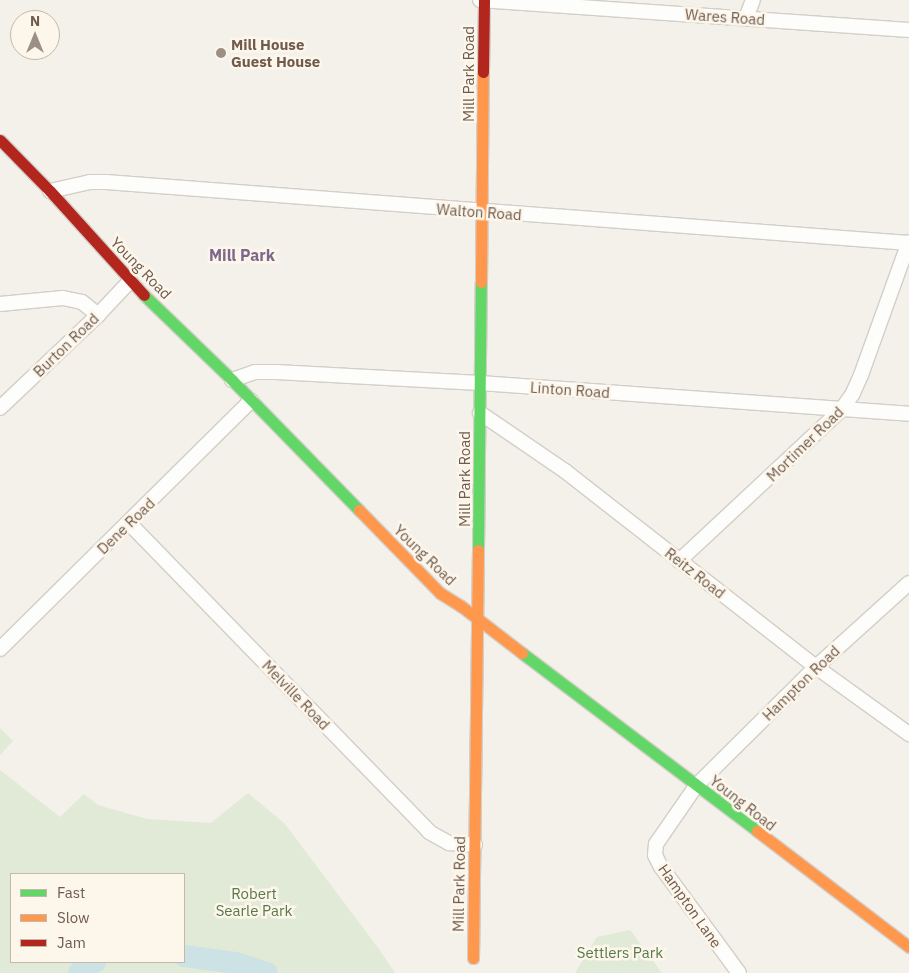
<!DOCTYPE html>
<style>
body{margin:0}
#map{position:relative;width:909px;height:973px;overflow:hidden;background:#f4f1ea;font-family:"IBM Plex Sans",sans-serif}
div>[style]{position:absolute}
.green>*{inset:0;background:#e1ead6}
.river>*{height:22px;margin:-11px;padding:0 11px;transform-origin:11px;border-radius:11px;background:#cde2e4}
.roads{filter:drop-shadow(1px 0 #d3cec8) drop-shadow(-1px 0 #d3cec8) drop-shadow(0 1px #d3cec8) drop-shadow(0 -1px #d3cec8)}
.street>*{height:14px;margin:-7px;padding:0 7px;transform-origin:7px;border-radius:7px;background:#fdfdfc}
.fast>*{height:11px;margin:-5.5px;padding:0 5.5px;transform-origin:5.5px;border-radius:5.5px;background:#63d668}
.slow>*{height:11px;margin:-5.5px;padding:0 5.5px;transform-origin:5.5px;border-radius:5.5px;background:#ff974d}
.jam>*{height:11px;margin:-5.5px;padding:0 5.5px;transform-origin:5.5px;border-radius:5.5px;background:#b3261e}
.dots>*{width:14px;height:14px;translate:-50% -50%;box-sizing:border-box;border:2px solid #fdf6eb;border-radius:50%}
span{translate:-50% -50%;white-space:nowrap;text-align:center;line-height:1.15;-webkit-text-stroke:5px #fdf6eb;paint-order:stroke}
.street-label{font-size:15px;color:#6f5a4d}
.poi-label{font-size:15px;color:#6f5a4d;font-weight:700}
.left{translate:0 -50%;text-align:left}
.park-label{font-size:15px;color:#577a4a}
.neighbourhood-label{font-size:16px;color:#7f668c;font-weight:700}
.legend{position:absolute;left:10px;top:873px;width:175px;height:90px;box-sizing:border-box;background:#fdf6eb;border:1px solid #c4b8ac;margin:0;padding:6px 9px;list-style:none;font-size:15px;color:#6f5a4d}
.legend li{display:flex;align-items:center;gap:10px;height:25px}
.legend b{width:25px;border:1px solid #c4b8ac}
.north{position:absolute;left:10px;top:10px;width:50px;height:50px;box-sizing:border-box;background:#fdf6eb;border:1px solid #c4b8ac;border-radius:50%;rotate:0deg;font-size:14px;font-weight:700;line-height:20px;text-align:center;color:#6f5a4d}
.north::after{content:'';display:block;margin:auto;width:18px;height:22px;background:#9e8f84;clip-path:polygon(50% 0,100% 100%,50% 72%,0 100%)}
</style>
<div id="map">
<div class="green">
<div style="clip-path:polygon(0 728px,13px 741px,0 755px)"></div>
<div style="clip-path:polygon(evenodd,0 770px,60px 817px,84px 794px,98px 805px,147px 819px,211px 823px,248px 793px,285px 824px,379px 949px,395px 973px,0 973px,0 770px,11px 874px,184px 874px,184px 962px,11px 962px,11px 874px)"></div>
<div style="clip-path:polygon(630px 930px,662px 973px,575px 973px,597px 937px)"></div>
</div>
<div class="river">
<div style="left:184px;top:956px;width:52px;rotate:7.7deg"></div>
<div style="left:236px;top:963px;width:32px;rotate:18deg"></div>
<div style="left:79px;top:973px;width:9px;rotate:-49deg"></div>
<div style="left:85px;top:966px;width:11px;rotate:-22deg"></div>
</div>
<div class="roads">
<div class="street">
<div style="left:480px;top:0;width:430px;rotate:4deg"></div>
<div style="left:746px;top:18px;width:19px;rotate:-69deg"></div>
<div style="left:50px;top:191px;width:41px;rotate:-12.7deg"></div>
<div style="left:90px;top:182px;width:16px"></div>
<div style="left:106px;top:182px;width:805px;rotate:4.34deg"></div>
<div style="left:0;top:304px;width:63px;rotate:-5.4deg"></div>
<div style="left:63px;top:298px;width:19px;rotate:12deg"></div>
<div style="left:82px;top:302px;width:21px;rotate:39deg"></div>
<div style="left:232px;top:380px;width:24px;rotate:-19deg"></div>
<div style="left:255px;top:372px;width:21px"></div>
<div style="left:276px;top:372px;width:204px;rotate:3.1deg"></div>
<div style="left:480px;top:383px;width:430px;rotate:4.1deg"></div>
<div style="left:0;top:408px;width:135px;rotate:-43.5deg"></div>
<div style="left:98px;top:315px;width:47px;rotate:-46.7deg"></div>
<div style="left:480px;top:413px;width:103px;rotate:34.3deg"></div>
<div style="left:565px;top:471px;width:318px;rotate:38deg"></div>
<div style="left:816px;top:667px;width:115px;rotate:35.8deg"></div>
<div style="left:129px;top:523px;width:431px;rotate:45.8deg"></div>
<div style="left:429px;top:832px;width:23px;rotate:29deg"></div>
<div style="left:449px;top:843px;width:26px;rotate:4deg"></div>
<div style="left:679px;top:561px;width:223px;rotate:-43deg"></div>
<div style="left:842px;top:409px;width:19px;rotate:-55deg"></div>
<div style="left:853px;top:393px;width:20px;rotate:-66deg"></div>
<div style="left:861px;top:375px;width:141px;rotate:-70.2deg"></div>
<div style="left:0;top:649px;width:353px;rotate:-44.7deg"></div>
<div style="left:739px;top:973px;width:132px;rotate:-126.3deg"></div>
<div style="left:661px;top:867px;width:13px;rotate:-117deg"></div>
<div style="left:655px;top:855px;width:11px;rotate:-85deg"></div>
<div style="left:656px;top:844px;width:70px;rotate:-55.4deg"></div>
<div style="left:696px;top:786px;width:169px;rotate:-44.8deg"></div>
<div style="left:816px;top:667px;width:125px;rotate:-42.1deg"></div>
</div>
<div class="fast">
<div style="left:144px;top:295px;width:122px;rotate:44deg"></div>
<div style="left:232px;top:380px;width:182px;rotate:45.7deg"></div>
<div style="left:478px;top:550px;width:268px;rotate:-89.4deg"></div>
<div style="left:522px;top:653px;width:295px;rotate:37.1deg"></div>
</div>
<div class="slow">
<div style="left:481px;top:282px;width:210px;rotate:-89.5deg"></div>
<div style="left:359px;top:510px;width:116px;rotate:45.7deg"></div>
<div style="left:440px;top:593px;width:25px;rotate:32deg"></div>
<div style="left:461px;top:606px;width:77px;rotate:37.6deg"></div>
<div style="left:757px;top:831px;width:191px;rotate:37.3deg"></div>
<div style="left:473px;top:958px;width:408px;rotate:-89.3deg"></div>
</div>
<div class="jam">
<div style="left:483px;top:72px;width:72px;rotate:-89.2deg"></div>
<div style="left:0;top:140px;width:71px;rotate:45.6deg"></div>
<div style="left:50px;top:191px;width:140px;rotate:47.9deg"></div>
</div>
</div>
<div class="dots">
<div style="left:221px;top:53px;background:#9e8f84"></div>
</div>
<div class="street-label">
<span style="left:725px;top:17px;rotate:4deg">Wares Road</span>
<span style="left:469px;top:74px;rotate:-90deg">Mill Park Road</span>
<span style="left:479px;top:212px;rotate:4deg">Walton Road</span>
<span style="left:141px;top:268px;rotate:46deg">Young Road</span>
<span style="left:66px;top:345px;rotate:-44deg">Burton Road</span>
<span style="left:570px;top:390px;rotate:4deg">Linton Road</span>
<span style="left:805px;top:444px;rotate:-44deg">Mortimer Road</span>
<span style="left:465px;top:479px;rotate:-90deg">Mill Park Road</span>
<span style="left:126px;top:526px;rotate:-44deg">Dene Road</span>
<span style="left:425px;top:555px;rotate:44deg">Young Road</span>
<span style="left:695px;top:573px;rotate:38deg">Reitz Road</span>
<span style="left:801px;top:683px;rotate:-44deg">Hampton Road</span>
<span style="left:296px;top:695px;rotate:46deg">Melville Road</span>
<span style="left:743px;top:803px;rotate:38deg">Young Road</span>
<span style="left:459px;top:884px;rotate:-89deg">Mill Park Road</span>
<span style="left:690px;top:906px;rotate:55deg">Hampton Lane</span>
</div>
<div class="poi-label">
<span class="left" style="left:231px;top:53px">Mill House<br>Guest House</span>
</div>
<div class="park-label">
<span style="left:254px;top:902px">Robert<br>Searle Park</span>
<span style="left:620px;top:953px">Settlers Park</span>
</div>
<div class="neighbourhood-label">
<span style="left:242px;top:255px">Mill Park</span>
</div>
<ul class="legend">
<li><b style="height:6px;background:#63d668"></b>Fast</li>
<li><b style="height:6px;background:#ff974d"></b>Slow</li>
<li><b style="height:6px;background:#b3261e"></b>Jam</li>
</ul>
<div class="north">N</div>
</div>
